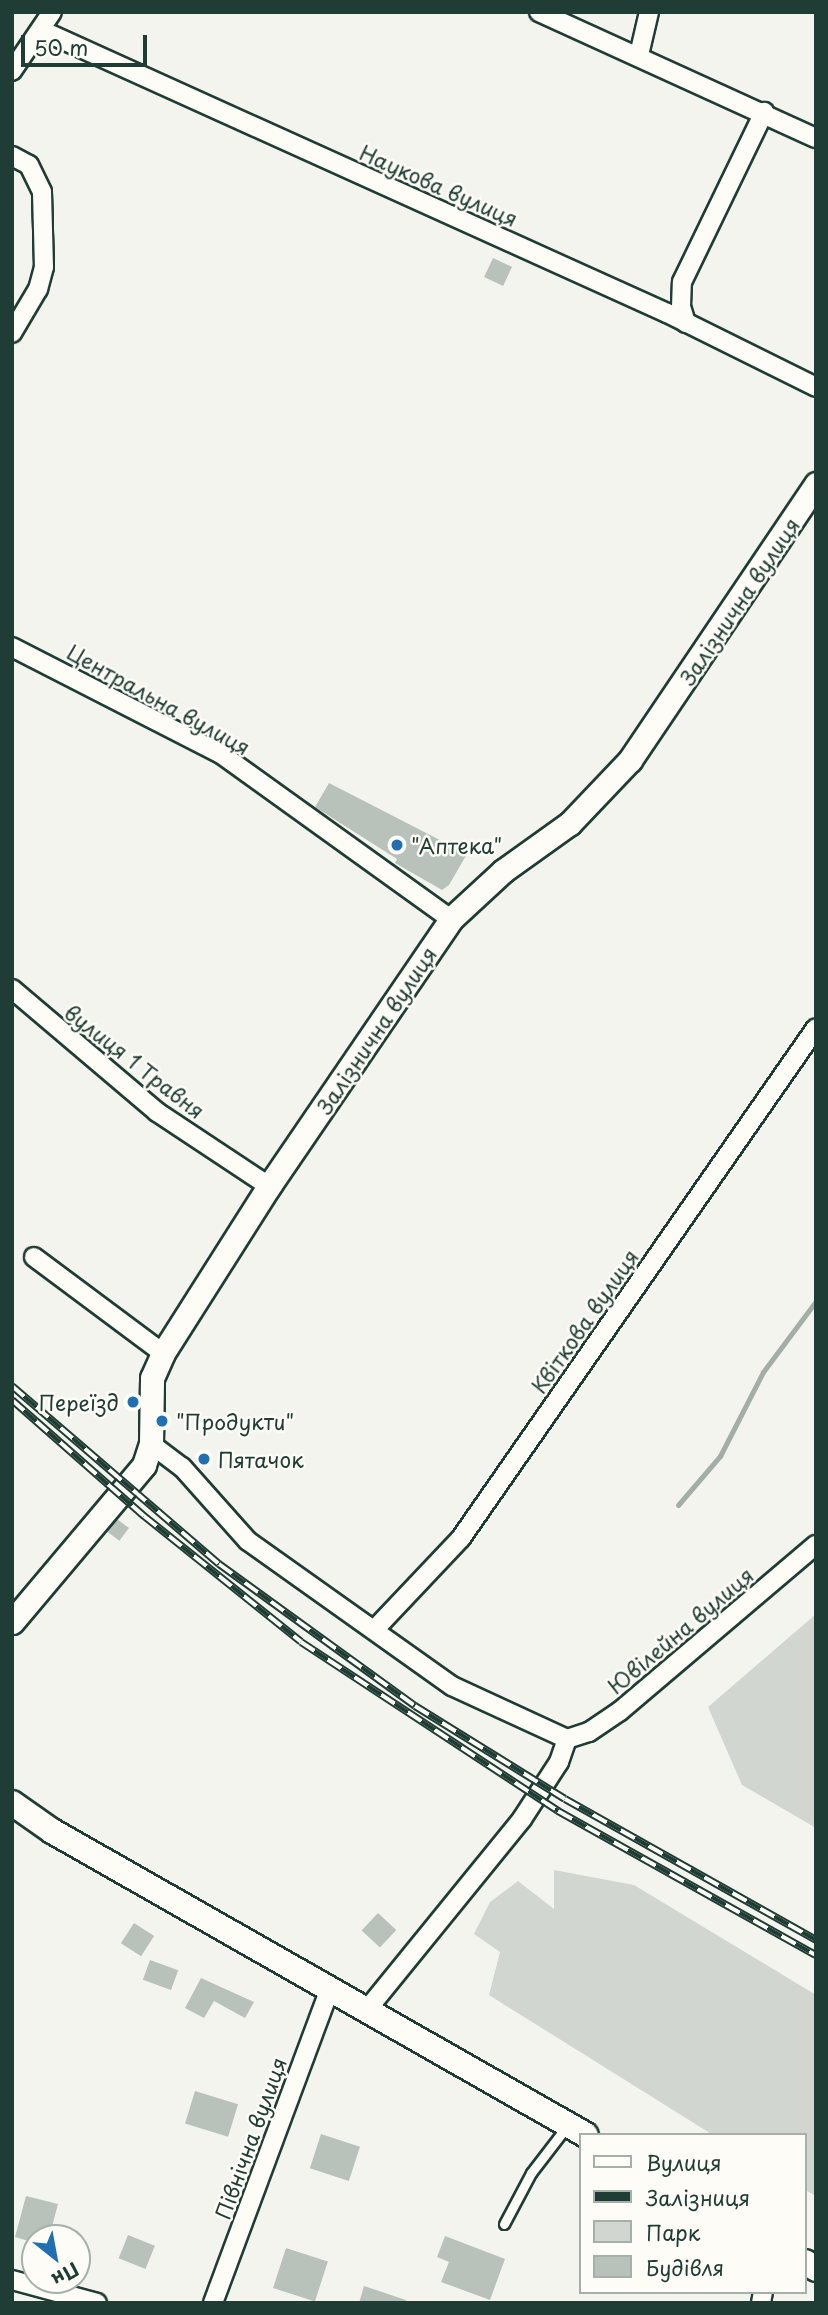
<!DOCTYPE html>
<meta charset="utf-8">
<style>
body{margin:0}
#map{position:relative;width:828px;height:2315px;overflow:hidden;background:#f4f4ef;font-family:"Playpen Sans",sans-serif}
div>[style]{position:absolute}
.green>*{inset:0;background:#d1d6d1}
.stream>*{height:5px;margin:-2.5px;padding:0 2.5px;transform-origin:2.5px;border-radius:2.5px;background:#a3aea7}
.building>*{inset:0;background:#b9c1bb;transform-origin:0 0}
.roads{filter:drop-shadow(2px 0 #1f3d34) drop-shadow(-2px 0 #1f3d34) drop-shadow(0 2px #1f3d34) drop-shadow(0 -2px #1f3d34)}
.service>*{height:9px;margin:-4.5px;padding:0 4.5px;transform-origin:4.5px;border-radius:4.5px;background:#fdfcf7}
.minor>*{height:18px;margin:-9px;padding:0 9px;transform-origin:9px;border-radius:9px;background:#fdfcf7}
.tertiary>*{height:23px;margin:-11.5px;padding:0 11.5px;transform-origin:11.5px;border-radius:11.5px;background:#fdfcf7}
.secondary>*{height:24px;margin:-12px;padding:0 12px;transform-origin:12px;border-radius:12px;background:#fdfcf7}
.rail>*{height:8px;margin-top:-4px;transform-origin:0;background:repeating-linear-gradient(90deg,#fdfcf7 0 16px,#1f3d34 0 32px);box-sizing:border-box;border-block:2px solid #1f3d34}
.dots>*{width:19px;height:19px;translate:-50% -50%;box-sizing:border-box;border:4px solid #fdfcf7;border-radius:50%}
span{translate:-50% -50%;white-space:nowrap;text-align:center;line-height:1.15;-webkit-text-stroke:5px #fdfcf7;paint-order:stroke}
.street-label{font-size:21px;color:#1f3d34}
.poi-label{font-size:21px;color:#1f3d34}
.left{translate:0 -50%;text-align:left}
.right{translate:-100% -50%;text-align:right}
.frame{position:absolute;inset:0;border:14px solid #1f3d34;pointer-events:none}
.legend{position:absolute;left:579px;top:2133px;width:228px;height:161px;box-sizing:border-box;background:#fdfcf7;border:2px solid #a4b0a9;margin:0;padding:9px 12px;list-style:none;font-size:21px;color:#1f3d34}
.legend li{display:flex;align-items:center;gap:14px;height:35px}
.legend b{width:35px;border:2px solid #a4b0a9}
.north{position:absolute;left:21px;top:2224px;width:70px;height:70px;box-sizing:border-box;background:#fdfcf7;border:2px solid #a4b0a9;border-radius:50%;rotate:149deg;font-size:19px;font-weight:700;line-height:28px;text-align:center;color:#1f3d34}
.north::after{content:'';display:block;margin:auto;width:24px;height:32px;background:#1f6fb2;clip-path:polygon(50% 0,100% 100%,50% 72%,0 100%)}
.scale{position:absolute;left:21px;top:35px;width:126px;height:32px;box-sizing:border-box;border:4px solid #1f3d34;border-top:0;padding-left:9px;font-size:21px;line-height:24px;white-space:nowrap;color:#1f3d34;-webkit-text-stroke:5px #fdfcf7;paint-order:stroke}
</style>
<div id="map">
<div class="green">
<div style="clip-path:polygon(816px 1614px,816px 1828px,742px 1785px,708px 1707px)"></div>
<div style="clip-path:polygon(554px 1870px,634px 1885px,816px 1995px,816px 2196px,805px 2190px,805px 2135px,713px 2135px,489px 1995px,500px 1952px,474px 1934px,490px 1902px,518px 1881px,554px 1909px)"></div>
</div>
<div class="stream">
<div style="left:678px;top:1505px;width:65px;rotate:-49.4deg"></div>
<div style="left:720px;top:1456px;width:94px;rotate:-62.9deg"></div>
<div style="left:763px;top:1372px;width:89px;rotate:-53.3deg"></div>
</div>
<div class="building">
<div style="left:493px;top:258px;width:21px;height:21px;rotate:25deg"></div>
<div style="clip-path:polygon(329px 783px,467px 854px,449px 885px,442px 890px,395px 863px,397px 859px,315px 807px)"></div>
<div style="left:117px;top:1519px;width:15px;height:16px;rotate:37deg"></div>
<div style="left:378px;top:1913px;width:25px;height:24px;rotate:43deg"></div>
<div style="left:134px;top:1923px;width:24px;height:24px;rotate:33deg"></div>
<div style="left:150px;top:1960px;width:30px;height:21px;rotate:20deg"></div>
<div style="clip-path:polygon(201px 1978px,254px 2002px,245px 2018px,214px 2001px,204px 2018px,185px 2008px)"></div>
<div style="left:195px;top:2091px;width:45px;height:34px;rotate:17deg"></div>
<div style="left:321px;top:2134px;width:41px;height:36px;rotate:18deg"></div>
<div style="clip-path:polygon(26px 2196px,58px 2204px,49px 2238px,35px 2238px,35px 2243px,15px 2237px)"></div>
<div style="left:128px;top:2235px;width:29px;height:25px;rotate:22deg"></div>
<div style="clip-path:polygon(445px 2236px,505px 2259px,490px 2300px,441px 2282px,449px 2262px,437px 2257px)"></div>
<div style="left:286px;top:2248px;width:44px;height:42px;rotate:18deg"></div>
<div style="clip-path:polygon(364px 2286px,406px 2300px,405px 2303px,359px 2303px)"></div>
</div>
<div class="roads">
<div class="service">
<div style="left:504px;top:2224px;width:58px;rotate:-62.1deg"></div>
<div style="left:531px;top:2173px;width:59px;rotate:-52.5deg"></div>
</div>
<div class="minor">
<div style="left:539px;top:12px;width:304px;rotate:24.5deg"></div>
<div style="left:41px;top:30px;width:687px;rotate:24.33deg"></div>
<div style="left:667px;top:313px;width:166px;rotate:26.4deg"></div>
<div style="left:639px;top:55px;width:44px;rotate:-76.9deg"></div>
<div style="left:12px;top:71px;width:71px;rotate:-55.9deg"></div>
<div style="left:12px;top:156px;width:19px;rotate:28deg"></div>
<div style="left:29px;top:165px;width:30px;rotate:64deg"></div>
<div style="left:42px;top:192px;width:75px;rotate:88.5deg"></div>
<div style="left:44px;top:267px;width:23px;rotate:105deg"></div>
<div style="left:38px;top:289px;width:51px;rotate:120.6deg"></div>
<div style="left:686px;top:323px;width:17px;rotate:-107deg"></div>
<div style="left:681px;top:307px;width:25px;rotate:-88deg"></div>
<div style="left:682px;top:282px;width:189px;rotate:-64.2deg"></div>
<div style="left:12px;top:647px;width:235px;rotate:27.1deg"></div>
<div style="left:221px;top:754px;width:283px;rotate:35.7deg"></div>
<div style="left:12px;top:989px;width:190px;rotate:40.3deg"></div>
<div style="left:157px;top:1112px;width:134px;rotate:33.5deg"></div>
<div style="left:34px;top:1257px;width:161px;rotate:36.7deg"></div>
<div style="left:151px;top:1444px;width:39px;rotate:37deg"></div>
<div style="left:182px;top:1467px;width:99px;rotate:48.3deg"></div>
<div style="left:248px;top:1541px;width:250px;rotate:35.4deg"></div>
<div style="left:452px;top:1686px;width:127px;rotate:24.7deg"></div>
<div style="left:376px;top:1628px;width:124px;rotate:-46.6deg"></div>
<div style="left:461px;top:1538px;width:621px;rotate:-55.16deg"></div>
<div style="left:567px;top:1739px;width:23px;rotate:-18deg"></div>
<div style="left:589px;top:1732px;width:37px;rotate:-34deg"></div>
<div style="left:620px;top:1711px;width:257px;rotate:-40.3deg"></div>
<div style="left:366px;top:2011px;width:247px;rotate:-50.9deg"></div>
<div style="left:522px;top:1819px;width:68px;rotate:-57deg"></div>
<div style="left:559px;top:1762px;width:24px;rotate:-71deg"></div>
<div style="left:12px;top:2280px;width:88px;rotate:15.1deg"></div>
<div style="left:213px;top:2303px;width:335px;rotate:-69.6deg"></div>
<div style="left:761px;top:2303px;width:11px;rotate:-80deg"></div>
</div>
<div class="tertiary">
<div style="left:12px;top:1622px;width:205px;rotate:-49.9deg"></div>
<div style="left:144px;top:1465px;width:22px;rotate:-72deg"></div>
<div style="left:151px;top:1444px;width:66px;rotate:-89.1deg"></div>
<div style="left:152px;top:1378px;width:27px;rotate:-66deg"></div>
<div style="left:163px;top:1353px;width:198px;rotate:-57.6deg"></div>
<div style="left:269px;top:1186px;width:323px;rotate:-55.7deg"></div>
<div style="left:451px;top:919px;width:71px;rotate:-42.7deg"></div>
<div style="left:503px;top:871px;width:82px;rotate:-35.6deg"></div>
<div style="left:570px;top:823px;width:87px;rotate:-46.4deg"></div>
<div style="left:630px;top:760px;width:333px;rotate:-56deg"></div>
</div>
<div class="secondary">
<div style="left:12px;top:1803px;width:49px;rotate:35deg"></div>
<div style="left:52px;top:1831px;width:614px;rotate:29.65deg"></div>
<div style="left:805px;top:2262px;width:13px;rotate:32deg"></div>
</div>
</div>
<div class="rail">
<div style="left:12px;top:1386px;width:273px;rotate:40.7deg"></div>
<div style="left:219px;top:1564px;width:242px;rotate:35.9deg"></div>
<div style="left:415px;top:1706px;width:176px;rotate:31.8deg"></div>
<div style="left:565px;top:1799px;width:288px;rotate:29.3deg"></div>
<div style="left:12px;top:1400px;width:176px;rotate:41.3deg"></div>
<div style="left:144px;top:1516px;width:201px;rotate:38.7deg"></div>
<div style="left:301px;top:1642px;width:308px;rotate:33.3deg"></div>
<div style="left:558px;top:1811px;width:295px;rotate:29.2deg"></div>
</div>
<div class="dots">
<div style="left:397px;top:845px;background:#1f6fb2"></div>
<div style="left:133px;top:1402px;background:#1f6fb2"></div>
<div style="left:162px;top:1421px;background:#1f6fb2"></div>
<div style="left:204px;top:1459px;background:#1f6fb2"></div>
</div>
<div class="street-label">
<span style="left:439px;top:185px;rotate:24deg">Наукова вулиця</span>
<span style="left:739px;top:601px;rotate:-56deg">Залізнична вулиця</span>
<span style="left:159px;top:699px;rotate:29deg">Центральна вулиця</span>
<span style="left:376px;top:1030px;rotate:-56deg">Залізнична вулиця</span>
<span style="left:135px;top:1061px;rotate:38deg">вулиця 1 Травня</span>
<span style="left:584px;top:1321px;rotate:-55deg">Квіткова вулиця</span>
<span style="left:680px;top:1630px;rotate:-40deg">Ювілейна вулиця</span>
<span style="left:250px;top:2138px;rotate:-70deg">Північна вулиця</span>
</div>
<div class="poi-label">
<span class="left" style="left:411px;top:845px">"Аптека"</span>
<span class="right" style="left:119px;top:1402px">Переїзд</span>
<span class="left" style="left:176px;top:1421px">"Продукти"</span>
<span class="left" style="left:218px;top:1459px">Пятачок</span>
</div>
<div class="frame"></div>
<ul class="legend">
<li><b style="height:9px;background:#fdfcf7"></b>Вулиця</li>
<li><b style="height:9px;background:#1f3d34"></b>Залізниця</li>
<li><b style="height:19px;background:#d1d6d1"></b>Парк</li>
<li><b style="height:19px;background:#b9c1bb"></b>Будівля</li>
</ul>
<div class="north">Пн</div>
<div class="scale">50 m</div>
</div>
